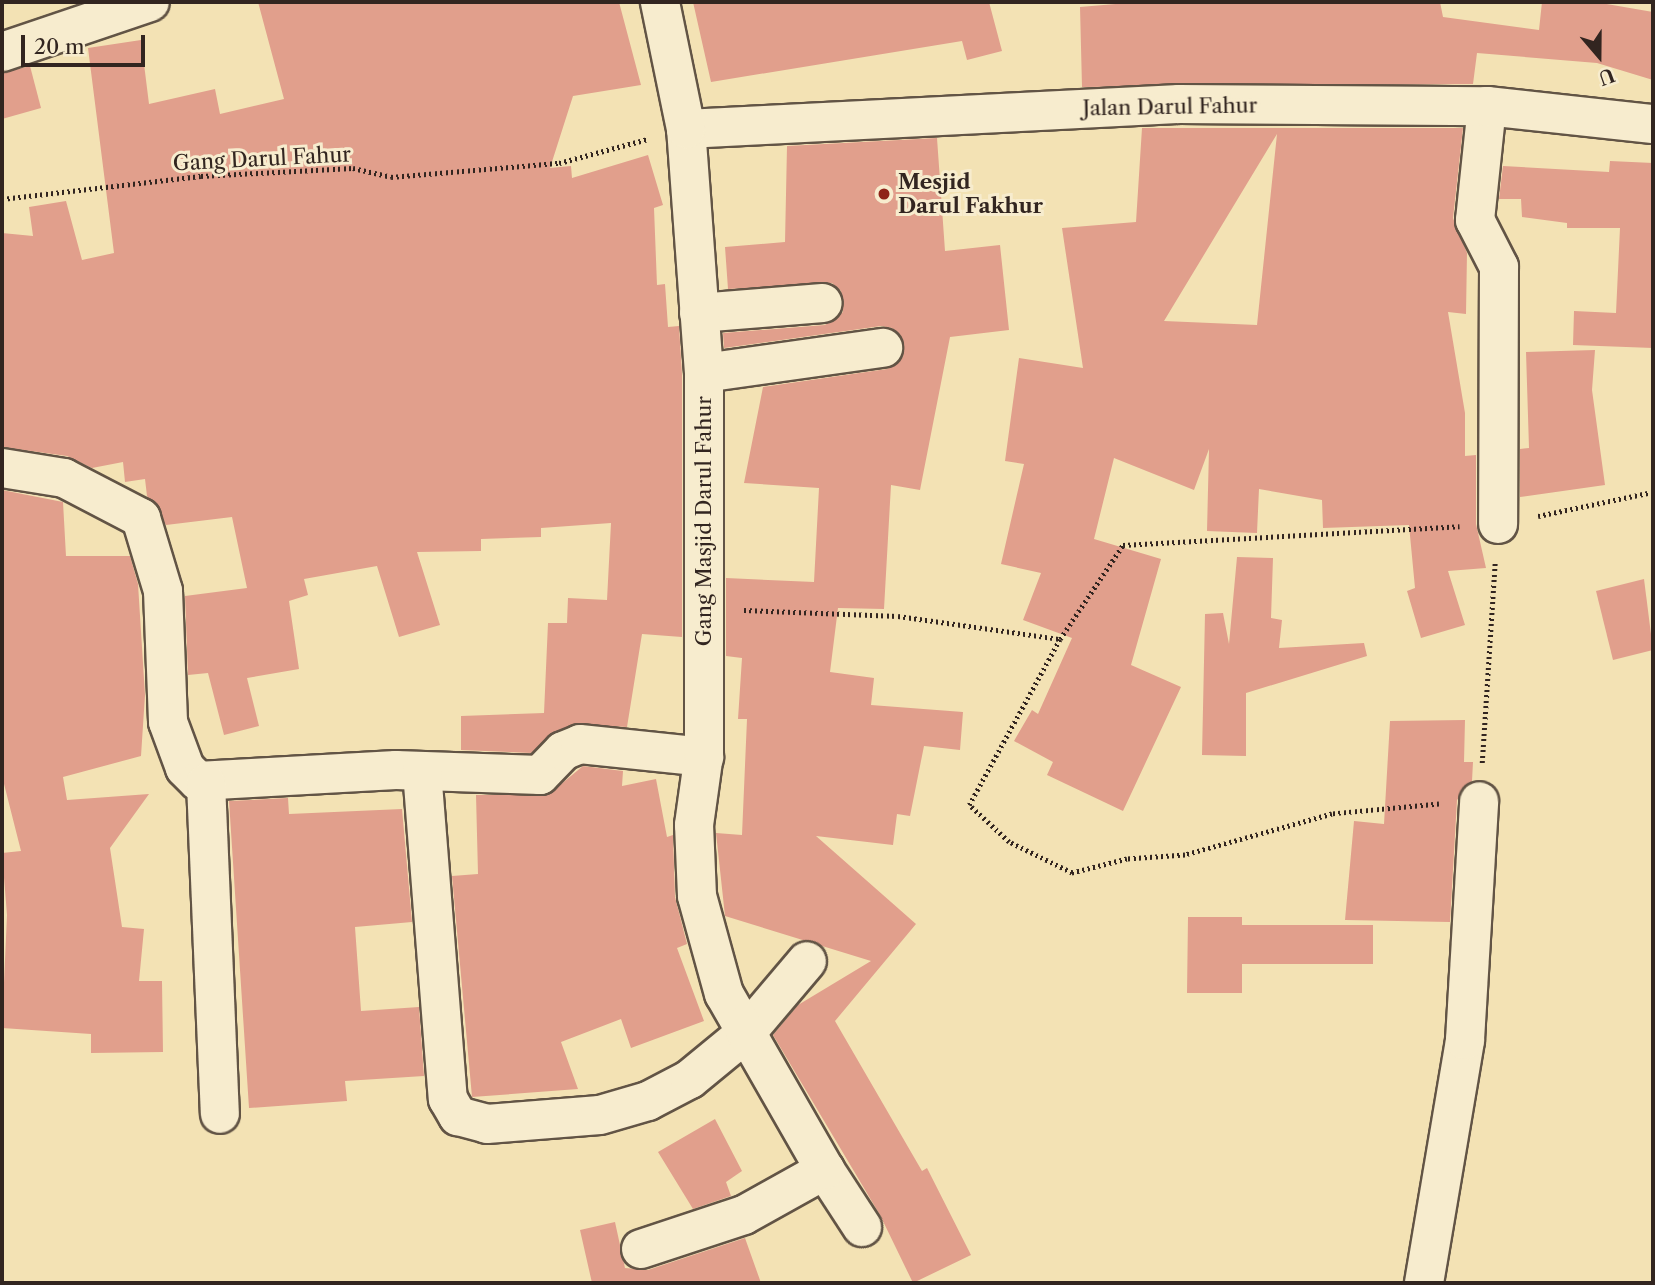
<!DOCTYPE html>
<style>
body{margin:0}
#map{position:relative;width:1655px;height:1285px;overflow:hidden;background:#f3e2b4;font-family:"Libre Caslon Text",serif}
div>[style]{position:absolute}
.building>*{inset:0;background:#e19f8c}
.path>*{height:4.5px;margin-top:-2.25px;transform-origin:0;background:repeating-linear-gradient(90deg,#322520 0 2px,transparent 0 5.5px)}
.roads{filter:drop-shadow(2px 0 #625445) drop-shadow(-2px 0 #625445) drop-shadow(0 2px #625445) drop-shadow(0 -2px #625445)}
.minor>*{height:38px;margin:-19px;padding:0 19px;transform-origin:19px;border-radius:19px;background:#f7ecce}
.dots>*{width:19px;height:19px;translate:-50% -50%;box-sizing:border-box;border:4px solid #f7ecce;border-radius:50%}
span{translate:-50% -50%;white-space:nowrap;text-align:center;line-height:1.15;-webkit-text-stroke:6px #f7ecce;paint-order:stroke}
.street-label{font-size:21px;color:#322520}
.poi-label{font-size:21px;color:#322520;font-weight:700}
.left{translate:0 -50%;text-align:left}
.frame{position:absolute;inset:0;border:4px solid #322520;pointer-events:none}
.north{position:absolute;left:1564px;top:21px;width:70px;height:70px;-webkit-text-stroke:5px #f7ecce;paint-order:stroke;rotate:160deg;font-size:19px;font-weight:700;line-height:28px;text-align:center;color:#322520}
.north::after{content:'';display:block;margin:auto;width:24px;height:32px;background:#322520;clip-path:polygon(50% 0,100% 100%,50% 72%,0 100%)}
.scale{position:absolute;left:21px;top:35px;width:124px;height:32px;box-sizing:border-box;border:4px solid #322520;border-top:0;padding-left:9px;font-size:21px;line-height:24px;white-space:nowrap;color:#322520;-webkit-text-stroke:5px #f7ecce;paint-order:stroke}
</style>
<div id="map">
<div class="building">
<div style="clip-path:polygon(258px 2px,619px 2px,641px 85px,573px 96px,550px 168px,571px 166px,572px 178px,648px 155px,663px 205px,654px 208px,657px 285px,665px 284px,668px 327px,679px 326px,682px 374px,682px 637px,642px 634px,627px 727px,572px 724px,531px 753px,461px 750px,461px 716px,544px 713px,548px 623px,567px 623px,568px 598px,607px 600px,611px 523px,541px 528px,541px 537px,481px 539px,481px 551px,417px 552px,440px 625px,399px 637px,377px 566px,304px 579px,308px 595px,289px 601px,299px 669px,247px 678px,259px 726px,224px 735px,208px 673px,188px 675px,185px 596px,247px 588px,232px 517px,166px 525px,147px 496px,145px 479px,125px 482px,123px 462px,92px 468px,67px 456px,2px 447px,2px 233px,33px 236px,29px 207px,66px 201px,82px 260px,114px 253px,88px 48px,141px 40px,149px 104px,215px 89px,220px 114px,284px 99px)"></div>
<div style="clip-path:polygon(693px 2px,989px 2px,1002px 51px,967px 60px,962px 41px,711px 82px)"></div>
<div style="clip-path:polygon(1139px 2px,1440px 2px,1443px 17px,1539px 30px,1542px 2px,1595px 2px,1653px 12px,1653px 80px,1597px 63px,1477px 53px,1473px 84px,1082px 87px,1080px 7px)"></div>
<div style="clip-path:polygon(30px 66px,41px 108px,2px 119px,2px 73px)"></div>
<div style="clip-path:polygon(evenodd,1142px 128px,1463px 128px,1453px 218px,1467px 253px,1466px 314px,1448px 312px,1465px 413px,1465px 456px,1476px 455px,1476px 524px,1486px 568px,1448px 571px,1465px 625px,1421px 638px,1407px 591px,1415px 588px,1409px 525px,1323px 528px,1322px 500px,1259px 489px,1257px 533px,1207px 531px,1209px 449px,1194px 490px,1114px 458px,1094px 539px,1161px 559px,1131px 665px,1181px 687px,1123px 811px,1047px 775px,1053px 762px,1014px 741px,1032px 710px,1038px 714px,1072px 638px,1023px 620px,1041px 573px,1001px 564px,1024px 464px,1005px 461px,1019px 358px,1083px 368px,1062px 228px,1136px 222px,1142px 128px,1277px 134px,1257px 325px,1164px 321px,1277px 134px)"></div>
<div style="clip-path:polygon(937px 138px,945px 251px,1000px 245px,1009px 330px,950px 337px,920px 490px,891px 485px,884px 609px,838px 608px,830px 672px,874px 678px,871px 705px,963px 712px,960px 750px,924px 746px,910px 816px,897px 814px,893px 845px,816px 836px,916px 924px,835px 1021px,922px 1171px,927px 1168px,971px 1255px,913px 1283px,880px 1215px,773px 1035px,798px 1005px,871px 961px,725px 916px,716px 833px,742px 835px,747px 719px,738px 719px,742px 658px,726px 656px,726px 578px,814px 582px,819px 488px,744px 483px,763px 387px,887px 369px,903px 357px,904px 344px,892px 328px,881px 326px,724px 348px,723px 333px,825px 325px,843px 312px,841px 291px,832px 283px,728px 289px,725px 247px,785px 242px,787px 146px)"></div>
<div style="clip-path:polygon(1610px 161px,1653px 163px,1653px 348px,1573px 345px,1574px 311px,1616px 313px,1620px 228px,1567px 228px,1567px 223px,1522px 217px,1521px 199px,1499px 199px,1503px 166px,1609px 172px)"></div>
<div style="clip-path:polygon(1595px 350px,1592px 390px,1605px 485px,1520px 497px,1520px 449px,1529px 448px,1526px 352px)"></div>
<div style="clip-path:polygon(2px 490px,63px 502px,66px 556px,130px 556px,138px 584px,145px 695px,141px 756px,63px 777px,67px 800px,149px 794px,110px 848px,122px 927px,144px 929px,139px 981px,162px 981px,163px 1052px,91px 1053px,91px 1034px,2px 1028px,7px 915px,2px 853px,21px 851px,2px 776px)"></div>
<div style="clip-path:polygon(1237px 557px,1273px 558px,1271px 618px,1282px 620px,1279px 648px,1364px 643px,1367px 656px,1246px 693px,1246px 756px,1202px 755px,1205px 614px,1223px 613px,1229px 644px)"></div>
<div style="clip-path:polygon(1644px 579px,1653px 650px,1613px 660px,1596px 591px)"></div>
<div style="clip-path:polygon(1465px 720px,1464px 762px,1473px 762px,1472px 781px,1457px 800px,1450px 922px,1345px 920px,1354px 821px,1384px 824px,1390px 721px)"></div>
<div style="clip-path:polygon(583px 766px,623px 771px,622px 786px,656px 779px,667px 837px,673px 835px,675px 897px,687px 944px,677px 948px,704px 1021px,631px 1048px,621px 1019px,561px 1042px,578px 1089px,472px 1097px,452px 876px,478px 874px,476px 795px,548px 795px)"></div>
<div style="clip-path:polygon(288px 798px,289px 814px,402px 809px,412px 922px,355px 927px,361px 1011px,419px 1007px,424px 1076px,345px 1081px,347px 1101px,249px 1108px,229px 801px)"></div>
<div style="clip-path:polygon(1188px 917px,1242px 917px,1242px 925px,1373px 925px,1373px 964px,1242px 964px,1242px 993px,1187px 993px)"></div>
<div style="clip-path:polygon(715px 1119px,742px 1171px,726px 1182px,731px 1196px,693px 1209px,658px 1152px)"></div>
<div style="clip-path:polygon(615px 1222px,625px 1268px,648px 1270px,745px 1238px,761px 1283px,592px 1283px,580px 1230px)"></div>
</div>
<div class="path">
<div style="left:2px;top:199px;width:200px;rotate:-6.6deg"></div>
<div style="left:201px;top:176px;width:152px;rotate:-3deg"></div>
<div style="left:353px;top:168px;width:39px;rotate:13deg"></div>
<div style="left:391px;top:177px;width:169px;rotate:-4.8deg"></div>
<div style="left:559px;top:163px;width:92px;rotate:-15.1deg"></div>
<div style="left:1538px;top:516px;width:117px;rotate:-11.8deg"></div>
<div style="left:744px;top:610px;width:154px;rotate:2.2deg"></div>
<div style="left:898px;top:616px;width:164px;rotate:8.1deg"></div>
<div style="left:1482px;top:763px;width:201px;rotate:-86.3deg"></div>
<div style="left:1439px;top:804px;width:107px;rotate:174.7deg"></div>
<div style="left:1332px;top:814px;width:153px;rotate:164.4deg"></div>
<div style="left:1185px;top:855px;width:58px;rotate:176.1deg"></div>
<div style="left:1127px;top:859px;width:57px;rotate:165.7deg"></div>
<div style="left:1072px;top:873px;width:70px;rotate:-153.8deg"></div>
<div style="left:1009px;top:842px;width:54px;rotate:-137.2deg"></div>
<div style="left:969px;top:805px;width:189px;rotate:-61.3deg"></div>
<div style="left:1060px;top:639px;width:113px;rotate:-56.2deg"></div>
<div style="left:1123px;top:545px;width:337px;rotate:-3.2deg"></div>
</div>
<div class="roads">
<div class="minor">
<div style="left:2px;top:52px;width:156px;rotate:-18.7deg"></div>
<div style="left:1487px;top:106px;width:115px;rotate:96deg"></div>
<div style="left:1475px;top:220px;width:53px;rotate:62.9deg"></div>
<div style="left:1499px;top:267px;width:257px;rotate:90.2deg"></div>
<div style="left:686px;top:129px;width:494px;rotate:-2.9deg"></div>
<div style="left:1179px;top:104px;width:308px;rotate:0.4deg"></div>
<div style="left:1487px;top:106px;width:167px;rotate:6.2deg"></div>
<div style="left:699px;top:313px;width:124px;rotate:-4.6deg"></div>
<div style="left:704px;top:373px;width:181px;rotate:-8deg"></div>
<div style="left:2px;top:468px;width:63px;rotate:9.2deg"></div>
<div style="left:64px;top:478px;width:87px;rotate:27.5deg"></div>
<div style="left:141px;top:518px;width:76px;rotate:73.2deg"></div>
<div style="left:163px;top:591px;width:131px;rotate:87.8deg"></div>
<div style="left:168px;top:722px;width:49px;rotate:69.7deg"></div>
<div style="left:185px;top:768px;width:18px;rotate:45deg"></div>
<div style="left:198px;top:781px;width:198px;rotate:-3.2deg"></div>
<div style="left:396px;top:770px;width:144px;rotate:2deg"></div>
<div style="left:540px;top:775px;width:33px;rotate:-46deg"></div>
<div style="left:563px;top:751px;width:18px;rotate:-22deg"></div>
<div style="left:580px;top:744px;width:125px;rotate:6deg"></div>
<div style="left:422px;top:771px;width:329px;rotate:85.5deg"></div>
<div style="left:448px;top:1099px;width:20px;rotate:60deg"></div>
<div style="left:458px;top:1116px;width:30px;rotate:15deg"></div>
<div style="left:487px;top:1124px;width:113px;rotate:-4.6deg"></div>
<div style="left:600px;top:1115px;width:50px;rotate:-16.3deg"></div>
<div style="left:648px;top:1101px;width:47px;rotate:-27.6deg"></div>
<div style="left:690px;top:1079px;width:72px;rotate:-39.4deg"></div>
<div style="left:746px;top:1033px;width:94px;rotate:-49.7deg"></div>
<div style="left:206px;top:783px;width:331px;rotate:87.6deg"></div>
<div style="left:825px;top:1170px;width:68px;rotate:57deg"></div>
<div style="left:641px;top:1249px;width:108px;rotate:-18.3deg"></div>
<div style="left:744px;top:1215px;width:93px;rotate:-29.1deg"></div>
<div style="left:825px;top:1170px;width:203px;rotate:-119.8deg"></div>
<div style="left:724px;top:994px;width:102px;rotate:-105.4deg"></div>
<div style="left:697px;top:896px;width:71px;rotate:-92.4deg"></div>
<div style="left:694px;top:825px;width:72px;rotate:-82deg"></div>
<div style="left:704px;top:754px;width:381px;rotate:-90deg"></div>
<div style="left:704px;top:373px;width:245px;rotate:-94.2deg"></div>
<div style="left:686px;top:129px;width:130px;rotate:-101.6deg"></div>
<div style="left:1424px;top:1283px;width:246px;rotate:-80.4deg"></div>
<div style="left:1465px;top:1040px;width:239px;rotate:-86.6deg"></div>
</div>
</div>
<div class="dots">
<div style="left:884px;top:194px;background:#8f2418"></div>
</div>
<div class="street-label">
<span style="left:1170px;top:107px;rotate:-1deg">Jalan Darul Fahur</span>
<span style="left:262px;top:159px;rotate:-3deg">Gang Darul Fahur</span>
<span style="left:704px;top:521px;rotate:-90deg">Gang Masjid Darul Fahur</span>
</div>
<div class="poi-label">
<span class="left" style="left:898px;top:194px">Mesjid<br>Darul Fakhur</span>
</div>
<div class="frame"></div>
<div class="north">U</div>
<div class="scale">20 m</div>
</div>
